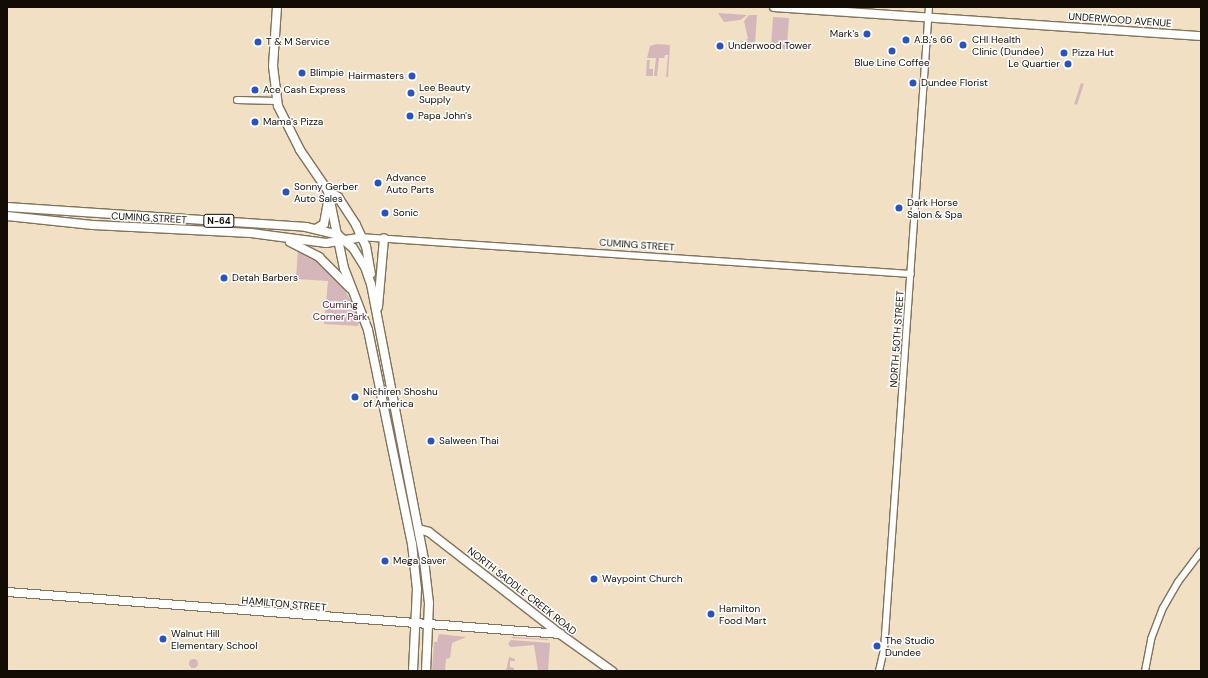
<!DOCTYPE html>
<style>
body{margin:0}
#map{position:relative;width:1208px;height:678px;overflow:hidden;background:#f2e0c4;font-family:"DM Sans",sans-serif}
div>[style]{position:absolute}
.green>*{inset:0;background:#d5b6ba;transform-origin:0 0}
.round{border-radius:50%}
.roads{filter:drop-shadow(1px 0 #827259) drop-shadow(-1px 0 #827259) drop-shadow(0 1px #827259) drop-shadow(0 -1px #827259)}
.minor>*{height:6px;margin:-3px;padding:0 3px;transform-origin:3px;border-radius:3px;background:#fff}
.major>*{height:8px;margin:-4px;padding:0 4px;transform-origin:4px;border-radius:4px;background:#fff}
.dots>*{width:11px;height:11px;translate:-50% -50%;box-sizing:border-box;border:2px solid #fff;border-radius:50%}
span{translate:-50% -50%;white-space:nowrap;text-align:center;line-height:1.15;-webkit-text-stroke:3px #fff;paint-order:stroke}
.shield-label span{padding:1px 3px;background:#fff;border:1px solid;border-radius:3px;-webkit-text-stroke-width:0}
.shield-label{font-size:9px;color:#120c04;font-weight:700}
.street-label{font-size:10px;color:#120c04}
.poi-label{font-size:10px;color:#120c04}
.right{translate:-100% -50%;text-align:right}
.left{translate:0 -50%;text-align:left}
.park-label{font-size:10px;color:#4d1322}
.frame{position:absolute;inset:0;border:8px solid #120c04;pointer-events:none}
</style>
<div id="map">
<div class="green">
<div style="clip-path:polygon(718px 13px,747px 15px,740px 20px,724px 22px)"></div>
<div style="clip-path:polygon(749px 15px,757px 15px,755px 43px,740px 42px,748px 39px,744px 21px)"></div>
<div style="left:773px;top:17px;width:16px;height:31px;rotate:4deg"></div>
<div style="clip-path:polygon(657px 44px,670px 45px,668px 77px,666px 77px,668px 55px,665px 55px,664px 58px,659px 58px,657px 76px,654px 76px,656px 58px,647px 58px,650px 46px)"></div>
<div style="clip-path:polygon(647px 60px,650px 60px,649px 69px,653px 69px,653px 76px,646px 76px)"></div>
<div style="left:1081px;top:83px;width:3px;height:22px;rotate:18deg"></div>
<div style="clip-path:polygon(298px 248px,317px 260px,340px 282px,357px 312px,360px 321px,358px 326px,324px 324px,328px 281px,296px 279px)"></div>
<div style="clip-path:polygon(439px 634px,466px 637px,452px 643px,450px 658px,446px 659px,445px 671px,432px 671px,434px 642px,437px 642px)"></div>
<div style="clip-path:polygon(513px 637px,548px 639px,548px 640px,510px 638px)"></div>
<div style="clip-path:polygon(511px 640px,550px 643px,548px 671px,538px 671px,534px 645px,511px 647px,508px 644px)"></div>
<div style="clip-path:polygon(509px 657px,515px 659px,515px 661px,510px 661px,510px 667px,514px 668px,514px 671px,506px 671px)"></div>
<div class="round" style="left:188.5px;top:658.5px;width:9px;height:9px"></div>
</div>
<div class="roads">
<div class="minor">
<div style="left:237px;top:100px;width:40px;rotate:1.4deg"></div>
<div style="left:359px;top:237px;width:553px;rotate:3.83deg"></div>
<div style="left:879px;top:671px;width:22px;rotate:-77deg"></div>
<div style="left:884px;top:650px;width:645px;rotate:-86deg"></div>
<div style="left:1145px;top:671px;width:33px;rotate:-79deg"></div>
<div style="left:1151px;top:639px;width:33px;rotate:-69deg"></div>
<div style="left:1163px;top:608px;width:30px;rotate:-60deg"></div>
<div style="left:1178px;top:582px;width:38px;rotate:-53deg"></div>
</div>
<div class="major">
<div style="left:277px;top:7px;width:59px;rotate:93.9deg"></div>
<div style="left:273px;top:66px;width:40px;rotate:82.9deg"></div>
<div style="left:278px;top:106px;width:49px;rotate:63.4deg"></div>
<div style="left:300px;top:150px;width:50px;rotate:55.7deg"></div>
<div style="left:328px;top:191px;width:12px;rotate:31deg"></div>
<div style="left:338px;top:197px;width:33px;rotate:57deg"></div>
<div style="left:356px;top:225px;width:23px;rotate:65deg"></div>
<div style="left:366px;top:246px;width:28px;rotate:80deg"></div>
<div style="left:774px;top:7px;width:428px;rotate:3.9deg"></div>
<div style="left:328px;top:191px;width:79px;rotate:78.3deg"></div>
<div style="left:344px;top:268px;width:66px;rotate:68.8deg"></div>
<div style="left:368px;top:330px;width:218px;rotate:78.4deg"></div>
<div style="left:412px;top:544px;width:45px;rotate:83.7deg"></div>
<div style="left:417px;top:589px;width:82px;rotate:92.8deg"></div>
<div style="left:7px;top:207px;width:300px;rotate:3.8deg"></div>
<div style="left:306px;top:227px;width:33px;rotate:14deg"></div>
<div style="left:338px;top:235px;width:20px;rotate:41deg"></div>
<div style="left:353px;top:248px;width:22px;rotate:58deg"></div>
<div style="left:365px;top:267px;width:18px;rotate:71deg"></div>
<div style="left:371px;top:284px;width:281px;rotate:79.1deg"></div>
<div style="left:424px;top:560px;width:43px;rotate:83.4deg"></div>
<div style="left:429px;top:603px;width:68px;rotate:92.5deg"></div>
<div style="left:7px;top:216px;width:86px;rotate:6deg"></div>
<div style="left:93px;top:225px;width:158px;rotate:2.9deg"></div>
<div style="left:251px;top:233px;width:76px;rotate:7.6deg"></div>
<div style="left:326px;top:243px;width:36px;rotate:-9deg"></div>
<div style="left:316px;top:229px;width:9px;rotate:-32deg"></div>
<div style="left:324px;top:224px;width:22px;rotate:-80deg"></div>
<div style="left:290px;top:242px;width:33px;rotate:27deg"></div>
<div style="left:319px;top:257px;width:44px;rotate:45deg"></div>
<div style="left:378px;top:307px;width:69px;rotate:-85deg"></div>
<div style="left:419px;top:529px;width:10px;rotate:17deg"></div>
<div style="left:429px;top:532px;width:166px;rotate:37.9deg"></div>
<div style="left:560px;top:634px;width:64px;rotate:35.4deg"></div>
<div style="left:7px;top:592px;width:555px;rotate:4.34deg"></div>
</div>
</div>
<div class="dots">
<div style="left:867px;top:34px;background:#2853c2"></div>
<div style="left:906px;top:40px;background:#2853c2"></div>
<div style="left:258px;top:42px;background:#2853c2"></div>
<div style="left:963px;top:45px;background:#2853c2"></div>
<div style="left:720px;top:46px;background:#2853c2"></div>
<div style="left:892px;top:51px;background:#2853c2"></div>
<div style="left:1064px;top:53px;background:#2853c2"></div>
<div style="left:1068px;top:64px;background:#2853c2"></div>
<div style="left:302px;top:73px;background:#2853c2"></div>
<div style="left:412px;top:76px;background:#2853c2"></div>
<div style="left:913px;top:83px;background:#2853c2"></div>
<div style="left:255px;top:90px;background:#2853c2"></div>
<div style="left:411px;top:93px;background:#2853c2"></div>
<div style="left:410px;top:116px;background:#2853c2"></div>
<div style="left:255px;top:122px;background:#2853c2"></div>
<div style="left:378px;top:183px;background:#2853c2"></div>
<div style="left:286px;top:192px;background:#2853c2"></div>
<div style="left:899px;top:208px;background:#2853c2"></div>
<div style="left:385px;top:213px;background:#2853c2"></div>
<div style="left:224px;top:278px;background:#2853c2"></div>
<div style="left:355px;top:397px;background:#2853c2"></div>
<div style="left:431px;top:441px;background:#2853c2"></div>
<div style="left:385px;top:561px;background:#2853c2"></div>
<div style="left:594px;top:579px;background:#2853c2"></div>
<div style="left:711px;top:614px;background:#2853c2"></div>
<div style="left:163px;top:639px;background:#2853c2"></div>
<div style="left:877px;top:646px;background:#2853c2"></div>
</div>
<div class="shield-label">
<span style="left:219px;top:221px">N-64</span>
</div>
<div class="street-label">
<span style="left:1120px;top:20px;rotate:4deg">UNDERWOOD AVENUE</span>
<span style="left:149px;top:218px;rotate:3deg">CUMING STREET</span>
<span style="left:637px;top:245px;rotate:4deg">CUMING STREET</span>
<span style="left:897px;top:339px;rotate:-86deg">NORTH 50TH STREET</span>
<span style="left:522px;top:591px;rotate:38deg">NORTH SADDLE CREEK ROAD</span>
<span style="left:284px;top:604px;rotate:5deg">HAMILTON STREET</span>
</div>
<div class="poi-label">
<span class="right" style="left:859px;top:34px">Mark's</span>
<span class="left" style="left:972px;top:45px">CHI Health<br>Clinic (Dundee)</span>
<span class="left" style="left:914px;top:40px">A.B.'s 66</span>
<span class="left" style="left:266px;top:42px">T &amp; M Service</span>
<span class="left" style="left:728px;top:46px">Underwood Tower</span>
<span class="left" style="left:1072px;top:53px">Pizza Hut</span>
<span style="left:892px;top:63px">Blue Line Coffee</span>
<span class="right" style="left:1060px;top:64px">Le Quartier</span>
<span class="left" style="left:310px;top:73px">Blimpie</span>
<span class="right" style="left:404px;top:76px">Hairmasters</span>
<span class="left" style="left:921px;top:83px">Dundee Florist</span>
<span class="left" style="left:419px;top:93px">Lee Beauty<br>Supply</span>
<span class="left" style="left:263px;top:90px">Ace Cash Express</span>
<span class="left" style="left:418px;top:116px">Papa John's</span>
<span class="left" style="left:263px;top:122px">Mama's Pizza</span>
<span class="left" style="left:386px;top:183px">Advance<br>Auto Parts</span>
<span class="left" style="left:294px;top:192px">Sonny Gerber<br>Auto Sales</span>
<span class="left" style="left:907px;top:208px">Dark Horse<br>Salon &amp; Spa</span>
<span class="left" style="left:393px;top:213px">Sonic</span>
<span class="left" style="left:232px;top:278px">Detah Barbers</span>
<span class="left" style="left:363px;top:397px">Nichiren Shoshu<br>of America</span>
<span class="left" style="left:439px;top:441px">Salween Thai</span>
<span class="left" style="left:393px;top:561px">Mega Saver</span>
<span class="left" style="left:602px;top:579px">Waypoint Church</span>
<span class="left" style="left:719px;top:614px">Hamilton<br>Food Mart</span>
<span class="left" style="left:171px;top:639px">Walnut Hill<br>Elementary School</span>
<span class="left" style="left:885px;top:646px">The Studio<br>Dundee</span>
</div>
<div class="park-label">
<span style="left:340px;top:310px">Cuming<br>Corner Park</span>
</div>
<div class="frame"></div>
</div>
